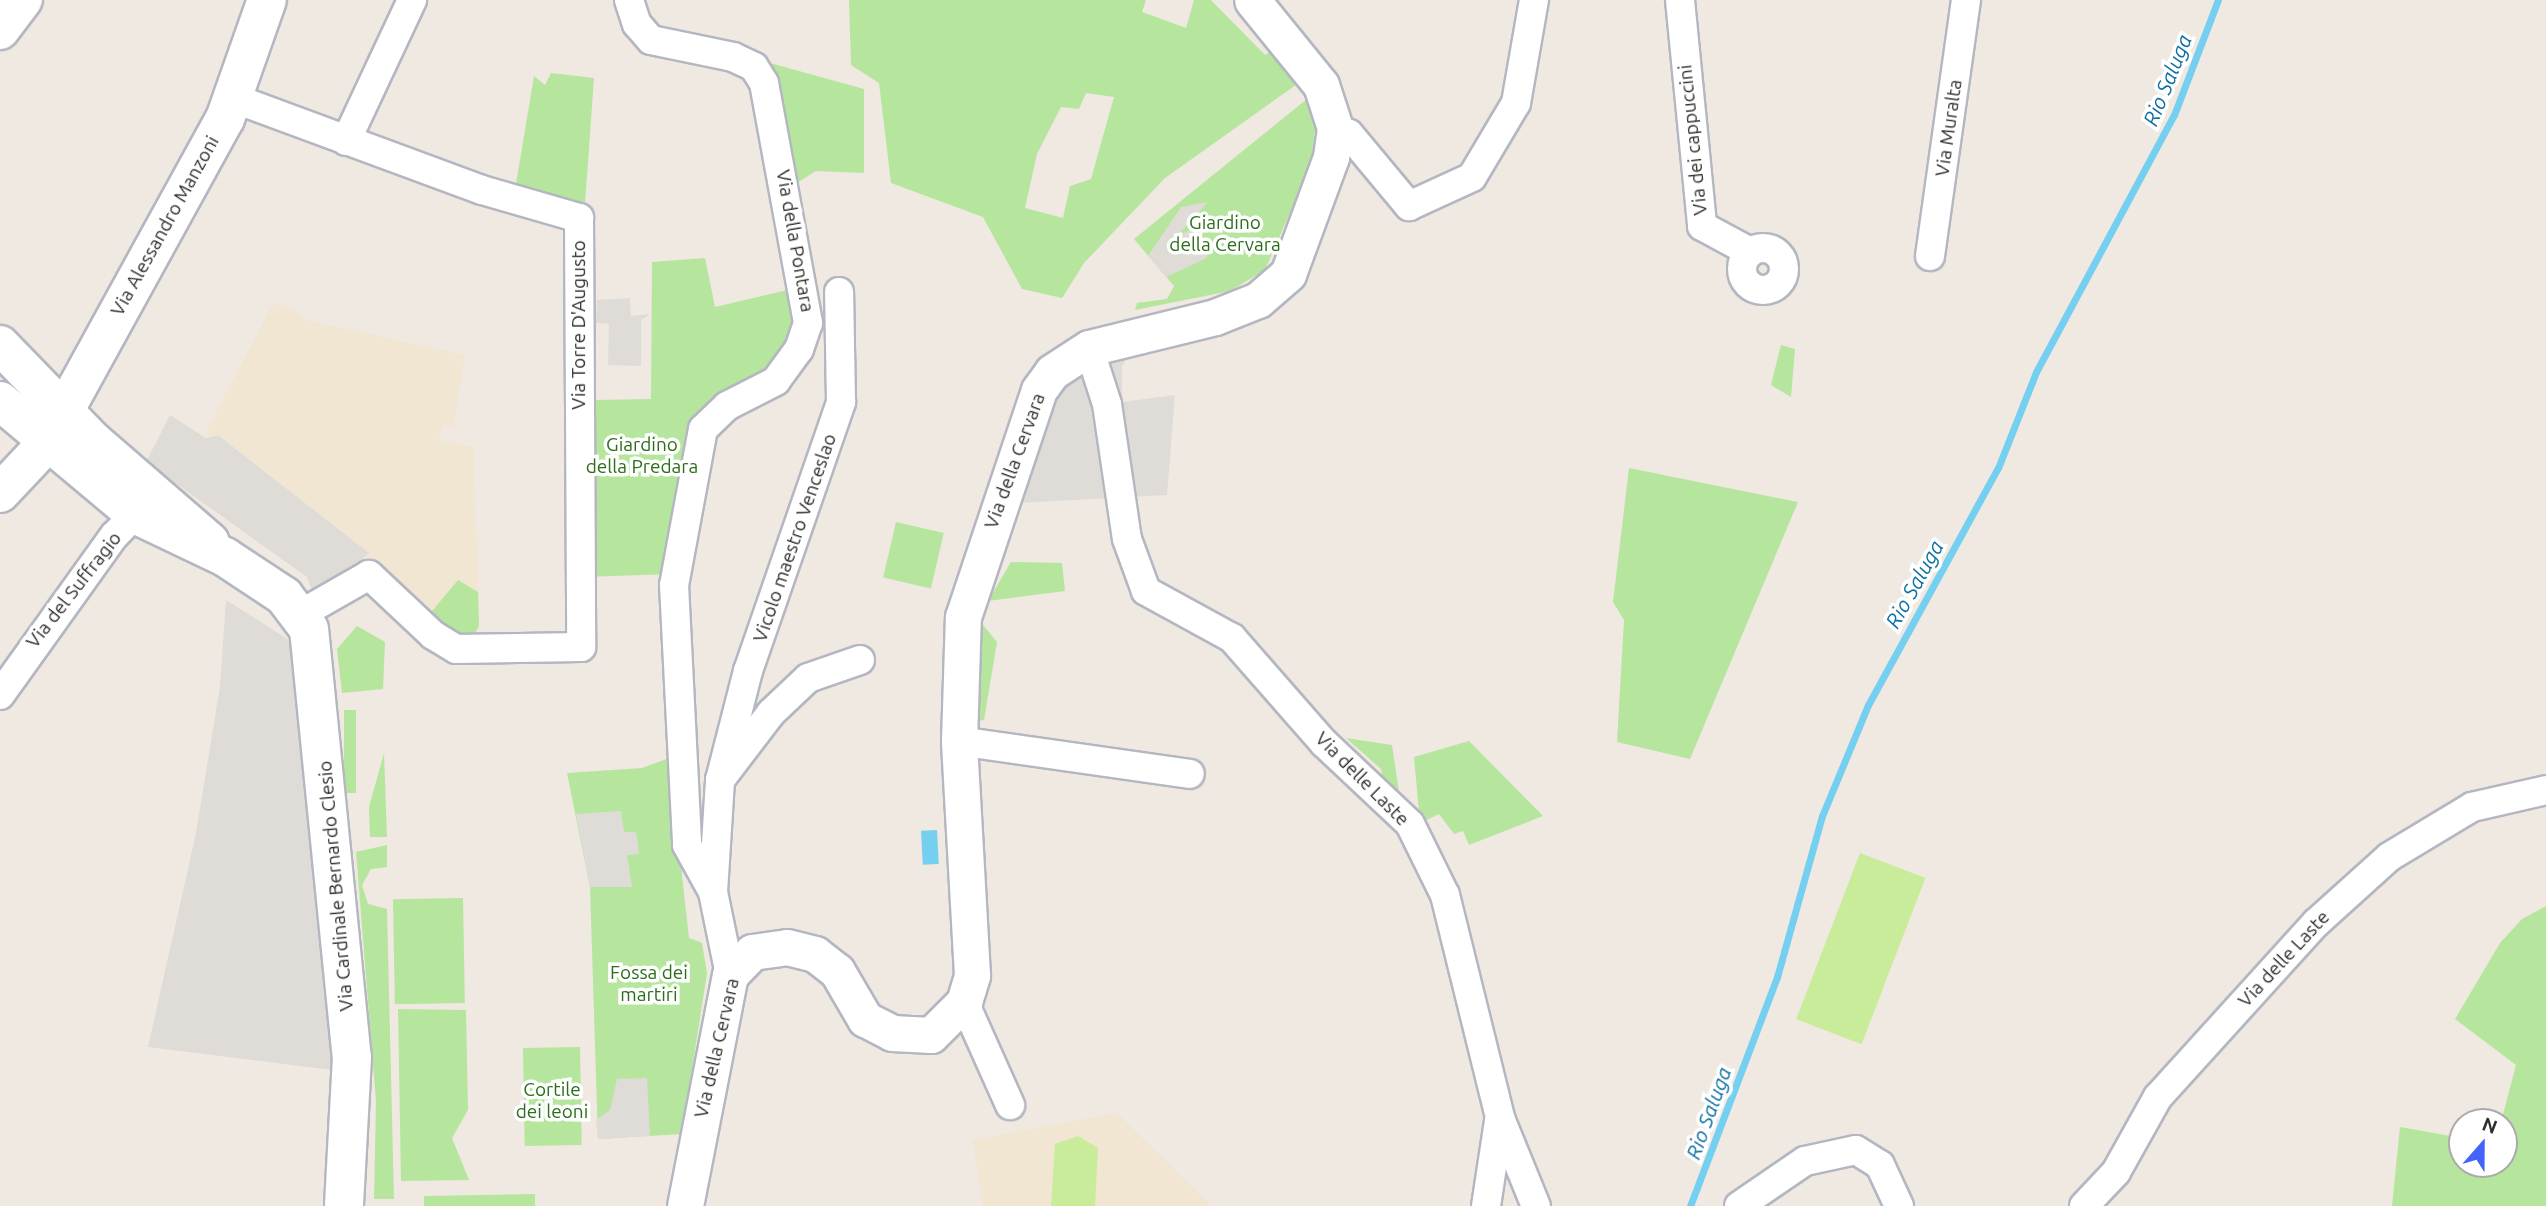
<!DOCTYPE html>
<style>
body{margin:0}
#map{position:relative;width:2546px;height:1206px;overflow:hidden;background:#efe9e1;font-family:Ubuntu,sans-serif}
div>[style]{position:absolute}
.education>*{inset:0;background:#f0e6d1}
.green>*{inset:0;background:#b6e59e;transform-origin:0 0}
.pitch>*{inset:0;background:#c9ec9a;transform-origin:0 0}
.plaza>*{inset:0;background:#dfdcd8}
.water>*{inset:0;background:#75cff0;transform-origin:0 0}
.stream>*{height:7px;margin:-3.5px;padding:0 3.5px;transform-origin:3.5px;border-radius:3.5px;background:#75cff0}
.roads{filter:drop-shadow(2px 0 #b4b7c1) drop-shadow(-2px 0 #b4b7c1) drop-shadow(0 2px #b4b7c1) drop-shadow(0 -2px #b4b7c1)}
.minor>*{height:28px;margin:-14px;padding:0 14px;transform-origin:14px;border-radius:14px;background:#fff}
.minor>.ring{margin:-14px;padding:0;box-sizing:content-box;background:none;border:28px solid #fff;border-radius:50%}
.tertiary>*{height:35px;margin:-17.5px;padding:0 17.5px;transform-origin:17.5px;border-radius:17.5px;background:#fff}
.secondary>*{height:38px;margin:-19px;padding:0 19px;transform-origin:19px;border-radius:19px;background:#fff}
span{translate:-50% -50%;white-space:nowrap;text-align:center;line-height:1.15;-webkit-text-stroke:7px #fff;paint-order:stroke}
.street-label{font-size:19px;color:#2e2e2e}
.park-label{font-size:19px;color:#2c6e1b}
.water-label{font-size:21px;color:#0d6fa3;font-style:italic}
.north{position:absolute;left:2448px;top:1108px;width:70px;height:70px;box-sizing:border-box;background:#fff;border:2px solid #ababab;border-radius:50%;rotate:21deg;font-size:19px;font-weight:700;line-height:28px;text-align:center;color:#2e2e2e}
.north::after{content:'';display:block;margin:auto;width:24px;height:32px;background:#4264fb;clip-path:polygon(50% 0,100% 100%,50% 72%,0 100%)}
</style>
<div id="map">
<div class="education">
<div style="clip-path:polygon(273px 304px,298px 310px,302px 319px,465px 355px,454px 427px,443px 425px,438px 440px,474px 447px,479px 626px,456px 641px,368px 563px,369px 553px,219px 435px,204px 435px)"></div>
<div style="clip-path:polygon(1117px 1113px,1211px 1206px,982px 1206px,973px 1140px)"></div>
</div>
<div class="green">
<div style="clip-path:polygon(evenodd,849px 0,1146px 0,1142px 12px,1186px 28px,1194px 0,1211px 0,1265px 55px,1274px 49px,1300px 82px,1165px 178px,1084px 263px,1062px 298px,1022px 289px,983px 217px,891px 183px,879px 83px,851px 65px,849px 0,1086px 93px,1114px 97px,1091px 179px,1070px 186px,1063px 218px,1025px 208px,1037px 154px,1061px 107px,1079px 109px,1086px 93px)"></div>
<div style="clip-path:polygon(759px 60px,864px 89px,864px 173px,816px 171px,795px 184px,784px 110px)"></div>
<div style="clip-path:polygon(551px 73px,594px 78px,585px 204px,515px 190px,534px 76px,545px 85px)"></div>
<div style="clip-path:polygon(1307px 99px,1317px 114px,1311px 164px,1265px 270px,1230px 291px,1135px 310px,1137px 303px,1167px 299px,1174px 286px,1134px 239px)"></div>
<div style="clip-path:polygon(705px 258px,715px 307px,796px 288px,797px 328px,775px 370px,728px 393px,670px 574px,586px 577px,596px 400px,651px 399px,652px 262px)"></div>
<div style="clip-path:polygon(1781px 345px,1795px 349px,1791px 397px,1771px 385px)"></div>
<div style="clip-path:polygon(1629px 468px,1798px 502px,1690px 759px,1617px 742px,1624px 620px,1613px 602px)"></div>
<div style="left:896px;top:522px;width:49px;height:57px;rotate:13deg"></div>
<div style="clip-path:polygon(1011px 562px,1062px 563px,1065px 591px,988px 601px)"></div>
<div style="clip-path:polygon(458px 580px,478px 592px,479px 626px,470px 642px,423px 622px)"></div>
<div style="clip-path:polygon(983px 625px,997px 642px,984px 720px,970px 722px)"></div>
<div style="clip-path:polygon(357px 626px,385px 642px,383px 689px,342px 693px,337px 649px)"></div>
<div style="left:344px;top:710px;width:12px;height:83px"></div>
<div style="clip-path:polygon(1346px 738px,1392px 745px,1399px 792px,1384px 783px,1381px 769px)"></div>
<div style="clip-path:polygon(1469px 741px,1543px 816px,1469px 845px,1463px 831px,1454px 834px,1439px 814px,1420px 823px,1414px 757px)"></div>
<div style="clip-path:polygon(384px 753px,387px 837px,370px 837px,369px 807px)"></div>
<div style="clip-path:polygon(669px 758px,689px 938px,702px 943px,707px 973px,682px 1134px,598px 1139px,590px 887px,567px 773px,642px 768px)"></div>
<div style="clip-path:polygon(387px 845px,387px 867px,371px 869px,362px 885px,368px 904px,387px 909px,394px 1199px,374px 1199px,376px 1101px,356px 852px)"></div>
<div style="left:463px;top:898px;width:105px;height:70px;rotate:89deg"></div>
<div style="clip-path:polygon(2546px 906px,2546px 1206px,2392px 1206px,2400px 1127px,2462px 1138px,2462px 1164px,2504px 1164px,2501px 1122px,2516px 1065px,2455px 1019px,2500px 943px,2522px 919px)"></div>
<div style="clip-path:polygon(398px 1009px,466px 1010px,468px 1110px,452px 1138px,469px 1180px,401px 1181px)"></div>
<div style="left:580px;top:1047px;width:98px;height:57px;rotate:89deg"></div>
<div style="clip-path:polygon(535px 1194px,535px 1206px,424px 1206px,424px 1196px)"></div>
</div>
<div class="pitch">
<div style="left:1860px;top:853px;width:70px;height:178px;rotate:21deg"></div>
<div style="clip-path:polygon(1078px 1136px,1098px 1148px,1095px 1206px,1051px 1206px,1055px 1144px)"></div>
</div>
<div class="plaza">
<div style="clip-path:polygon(1208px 202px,1177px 236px,1191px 230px,1208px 244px,1207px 258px,1166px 277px,1148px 256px,1181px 207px)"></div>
<div style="clip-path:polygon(630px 298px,631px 316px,650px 314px,641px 320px,641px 366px,608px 365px,609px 324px,596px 323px,597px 300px)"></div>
<div style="clip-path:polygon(1132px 346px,1122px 367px,1122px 402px,1175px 395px,1167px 495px,1018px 503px,1047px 387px)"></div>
<div style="clip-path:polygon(170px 415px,206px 438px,218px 435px,369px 553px,336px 584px,313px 594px,307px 577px,146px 462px)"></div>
<div style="clip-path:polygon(226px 600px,297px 645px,332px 1070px,148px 1047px,196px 833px,220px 686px)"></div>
<div style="clip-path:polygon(621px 811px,624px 832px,636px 832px,639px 854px,627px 855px,632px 887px,590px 887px,576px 814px)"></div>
<div style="clip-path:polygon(647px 1078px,650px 1136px,598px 1139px,596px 1120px,610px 1110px,617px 1079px)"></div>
</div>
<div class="water">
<div style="left:937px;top:830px;width:34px;height:16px;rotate:87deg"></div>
</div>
<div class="stream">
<div style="left:1690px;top:1206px;width:245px;rotate:-69.2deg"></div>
<div style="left:1777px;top:977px;width:167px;rotate:-74.4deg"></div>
<div style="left:1822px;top:816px;width:120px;rotate:-67.5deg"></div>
<div style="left:1868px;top:705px;width:270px;rotate:-61.3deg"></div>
<div style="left:1998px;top:468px;width:103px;rotate:-68.4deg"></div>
<div style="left:2036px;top:372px;width:292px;rotate:-61.8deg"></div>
<div style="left:2174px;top:115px;width:123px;rotate:-69.1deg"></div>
</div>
<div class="roads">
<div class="minor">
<div style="left:629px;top:0;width:25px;rotate:72deg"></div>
<div style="left:637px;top:24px;width:21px;rotate:49deg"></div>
<div style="left:651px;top:40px;width:84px;rotate:11.7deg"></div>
<div style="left:733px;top:57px;width:23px;rotate:25deg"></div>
<div style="left:754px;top:67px;width:19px;rotate:58deg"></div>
<div style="left:764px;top:83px;width:244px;rotate:79.6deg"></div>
<div style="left:808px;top:323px;width:28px;rotate:109deg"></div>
<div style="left:799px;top:349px;width:39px;rotate:126deg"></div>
<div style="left:776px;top:381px;width:55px;rotate:153deg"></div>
<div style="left:727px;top:406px;width:33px;rotate:136deg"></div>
<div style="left:703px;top:429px;width:159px;rotate:100.5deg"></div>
<div style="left:674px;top:585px;width:260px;rotate:87.1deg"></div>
<div style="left:687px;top:845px;width:54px;rotate:61deg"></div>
<div style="left:1680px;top:0;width:227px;rotate:84.4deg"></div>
<div style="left:1702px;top:226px;width:55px;rotate:28.4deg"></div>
<div style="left:233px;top:98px;width:265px;rotate:20.3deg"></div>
<div style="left:482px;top:190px;width:101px;rotate:16.1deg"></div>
<div style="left:579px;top:218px;width:429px;rotate:89.7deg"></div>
<div style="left:581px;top:647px;width:125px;rotate:179.1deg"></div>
<div style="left:456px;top:649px;width:27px;rotate:-149deg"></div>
<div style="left:433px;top:635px;width:88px;rotate:-136.8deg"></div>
<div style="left:369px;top:575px;width:78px;rotate:150.2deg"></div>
<div style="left:1335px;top:128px;width:15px;rotate:23deg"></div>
<div style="left:1349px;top:134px;width:94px;rotate:50.2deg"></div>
<div style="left:1409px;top:206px;width:69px;rotate:-24.7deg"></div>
<div style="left:1472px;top:177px;width:86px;rotate:-59.3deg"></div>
<div style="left:1516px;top:103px;width:105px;rotate:-80.1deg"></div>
<div style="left:346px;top:141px;width:156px;rotate:-64.9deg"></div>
<div class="ring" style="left:1742px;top:248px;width:14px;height:14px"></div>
<div style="left:1930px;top:256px;width:259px;rotate:-82deg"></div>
<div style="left:1089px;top:348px;width:59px;rotate:72.2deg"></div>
<div style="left:1107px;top:404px;width:136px;rotate:81.6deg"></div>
<div style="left:1127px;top:539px;width:55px;rotate:69.9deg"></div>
<div style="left:1146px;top:591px;width:98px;rotate:28.7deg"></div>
<div style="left:1232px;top:638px;width:140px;rotate:48.8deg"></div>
<div style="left:1324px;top:743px;width:118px;rotate:43.3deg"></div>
<div style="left:1410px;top:824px;width:79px;rotate:63.8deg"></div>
<div style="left:1445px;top:895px;width:230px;rotate:76.1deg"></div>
<div style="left:1500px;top:1118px;width:95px;rotate:67.8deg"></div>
<div style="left:0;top:695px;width:196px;rotate:-54.4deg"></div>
<div style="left:114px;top:536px;width:49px;rotate:-45.8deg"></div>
<div style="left:959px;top:741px;width:233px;rotate:8.1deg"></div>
<div style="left:720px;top:780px;width:113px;rotate:-75.6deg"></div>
<div style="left:748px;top:671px;width:285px;rotate:-70.9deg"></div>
<div style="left:841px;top:402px;width:110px;rotate:-91deg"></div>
<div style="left:730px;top:975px;width:85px;rotate:-101.6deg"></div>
<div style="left:713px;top:892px;width:112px;rotate:-86.4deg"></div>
<div style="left:720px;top:780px;width:84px;rotate:-52.7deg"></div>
<div style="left:771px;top:713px;width:51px;rotate:-43.4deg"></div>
<div style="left:808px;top:678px;width:55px;rotate:-19.1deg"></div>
<div style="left:964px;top:1002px;width:113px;rotate:65.9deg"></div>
<div style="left:1486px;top:1206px;width:86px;rotate:-81.3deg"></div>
<div style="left:1739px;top:1206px;width:80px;rotate:-34.3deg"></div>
<div style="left:1805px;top:1161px;width:52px;rotate:-12.2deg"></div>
<div style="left:1856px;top:1150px;width:28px;rotate:32deg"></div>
<div style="left:1880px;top:1165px;width:45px;rotate:65.1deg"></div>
<div style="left:2084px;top:1206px;width:47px;rotate:-46.7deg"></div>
<div style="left:2116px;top:1172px;width:86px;rotate:-60.8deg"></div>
<div style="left:2158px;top:1097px;width:235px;rotate:-47.8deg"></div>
<div style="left:2316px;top:923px;width:98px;rotate:-42.1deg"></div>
<div style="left:2389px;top:857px;width:97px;rotate:-31.1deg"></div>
<div style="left:2472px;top:807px;width:76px;rotate:-12.9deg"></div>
</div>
<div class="tertiary">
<div style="left:685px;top:1206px;width:235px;rotate:-79deg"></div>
<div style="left:730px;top:975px;width:32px;rotate:-46deg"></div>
<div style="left:752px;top:952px;width:35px;rotate:-8deg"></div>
<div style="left:787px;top:947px;width:29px;rotate:14deg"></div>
<div style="left:815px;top:954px;width:28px;rotate:38deg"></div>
<div style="left:837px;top:971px;width:56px;rotate:59.7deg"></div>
<div style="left:865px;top:1019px;width:30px;rotate:27deg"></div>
<div style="left:892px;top:1033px;width:39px;rotate:3deg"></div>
<div style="left:931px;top:1035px;width:47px;rotate:-45deg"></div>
<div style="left:964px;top:1002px;width:28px;rotate:-73deg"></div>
<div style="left:972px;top:975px;width:234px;rotate:-93.2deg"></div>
<div style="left:959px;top:741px;width:124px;rotate:-88.2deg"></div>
<div style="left:963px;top:617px;width:239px;rotate:-71.5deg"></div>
<div style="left:1039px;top:390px;width:22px;rotate:-54deg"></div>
<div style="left:1052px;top:372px;width:44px;rotate:-33deg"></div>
<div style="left:1089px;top:348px;width:130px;rotate:-13.8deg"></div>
<div style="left:1215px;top:317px;width:46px;rotate:-21.6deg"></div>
<div style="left:1258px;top:300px;width:40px;rotate:-41deg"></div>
<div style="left:1288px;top:274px;width:125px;rotate:-69.8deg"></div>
<div style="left:1331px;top:157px;width:29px;rotate:-82deg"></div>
<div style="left:1335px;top:128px;width:45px;rotate:-108deg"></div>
<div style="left:1321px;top:85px;width:109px;rotate:-129.1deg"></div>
</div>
<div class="secondary">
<div style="left:0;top:30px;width:38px;rotate:-53deg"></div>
<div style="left:0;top:345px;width:131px;rotate:45.9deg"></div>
<div style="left:91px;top:439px;width:157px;rotate:40.9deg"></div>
<div style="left:0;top:401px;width:176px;rotate:39.9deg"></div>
<div style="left:135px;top:514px;width:100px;rotate:25.5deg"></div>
<div style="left:225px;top:557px;width:71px;rotate:33.5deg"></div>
<div style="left:284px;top:596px;width:41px;rotate:52.9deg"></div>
<div style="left:309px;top:629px;width:430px;rotate:84.3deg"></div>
<div style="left:352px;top:1057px;width:149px;rotate:93.1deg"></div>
<div style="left:0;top:493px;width:67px;rotate:-46.8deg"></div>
<div style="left:46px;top:444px;width:371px;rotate:-61.2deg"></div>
<div style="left:225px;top:119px;width:126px;rotate:-70.6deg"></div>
</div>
</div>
<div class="street-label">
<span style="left:1949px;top:128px;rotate:-82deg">Via Muralta</span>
<span style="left:1693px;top:140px;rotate:-96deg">Via dei cappuccini</span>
<span style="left:165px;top:226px;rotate:-61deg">Via Alessandro Manzoni</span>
<span style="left:795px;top:241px;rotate:80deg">Via della Pontara</span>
<span style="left:579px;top:325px;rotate:-90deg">Via Torre D'Augusto</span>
<span style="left:1015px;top:461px;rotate:-70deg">Via della Cervara</span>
<span style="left:795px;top:538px;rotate:-71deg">Vicolo maestro Venceslao</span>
<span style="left:74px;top:590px;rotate:-52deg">Via del Suffragio</span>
<span style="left:1362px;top:779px;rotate:45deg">Via delle Laste</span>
<span style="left:336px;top:886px;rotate:-95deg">Via Cardinale Bernardo Clesio</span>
<span style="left:2284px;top:959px;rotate:-47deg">Via delle Laste</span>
<span style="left:717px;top:1048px;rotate:-77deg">Via della Cervara</span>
</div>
<div class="park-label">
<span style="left:1225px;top:234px">Giardino<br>della Cervara</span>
<span style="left:642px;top:456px">Giardino<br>della Predara</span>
<span style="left:649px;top:984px">Fossa dei<br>martiri</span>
<span style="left:552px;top:1101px">Cortile<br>dei leoni</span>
</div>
<div class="water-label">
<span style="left:2167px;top:80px;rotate:-68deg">Rio Saluga</span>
<span style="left:1914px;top:584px;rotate:-61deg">Rio Saluga</span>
<span style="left:1708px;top:1113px;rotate:-70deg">Rio Saluga</span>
</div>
<div class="north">N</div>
</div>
